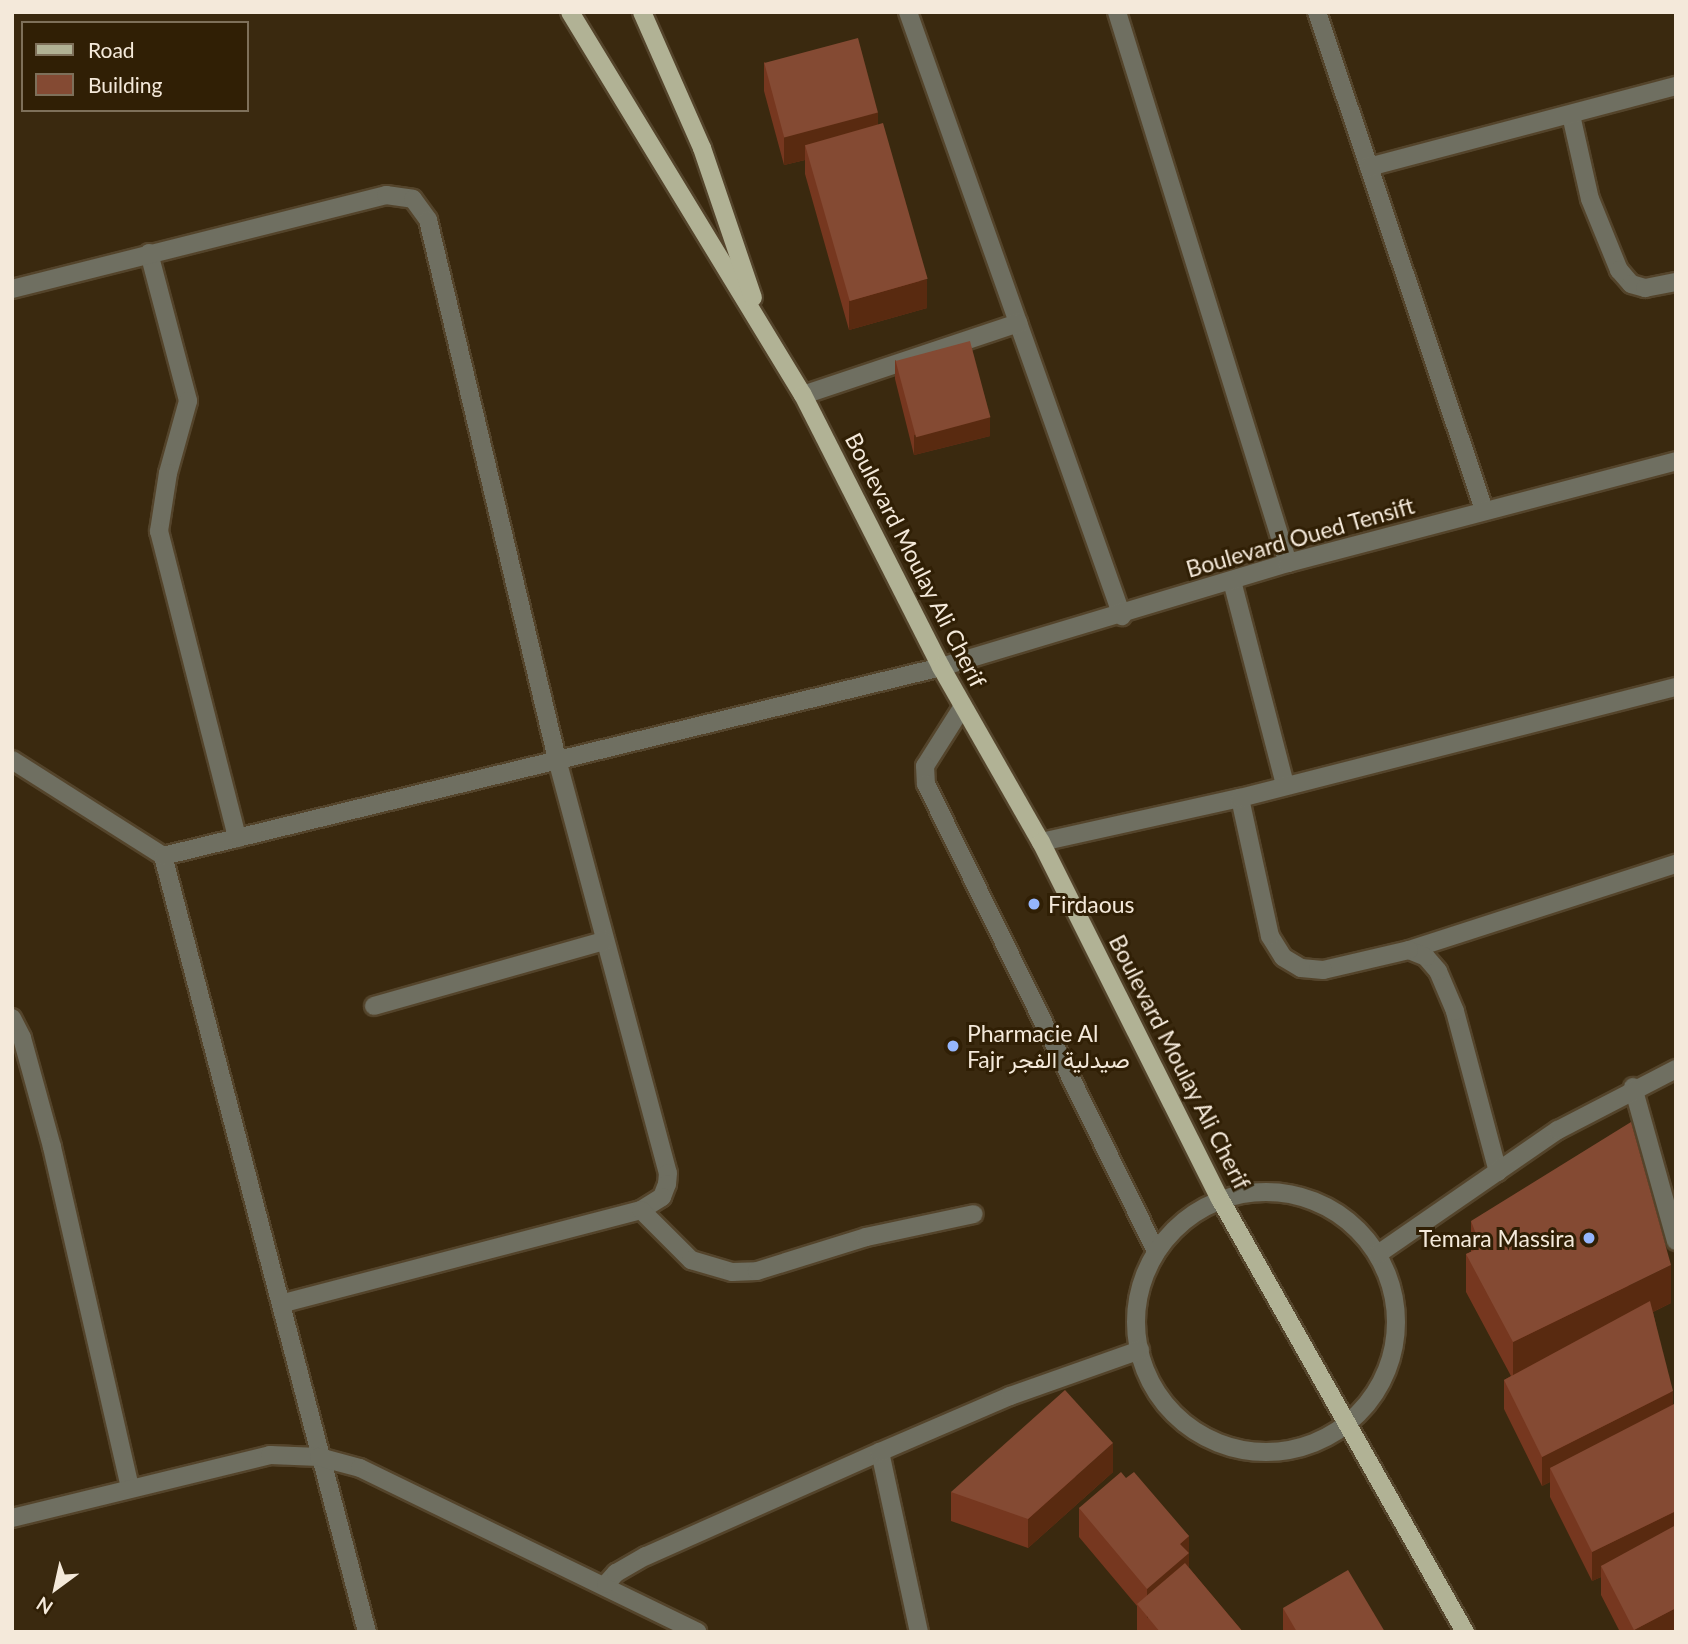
<!DOCTYPE html>
<meta charset="utf-8">
<style>
body{margin:0}
#map{position:relative;width:1688px;height:1644px;overflow:hidden;background:#3a290f;font-family:Lato,Vazirmatn,sans-serif}
div>[style]{position:absolute}
.roads{filter:drop-shadow(2px 0 #54442b) drop-shadow(-2px 0 #54442b) drop-shadow(0 2px #54442b) drop-shadow(0 -2px #54442b)}
.minor>*{height:18px;margin:-9px;padding:0 9px;transform-origin:9px;border-radius:9px;background:#6f6f61}
.minor>.ring{margin:-9px;padding:0;box-sizing:content-box;background:none;border:18px solid #6f6f61;border-radius:50%}
.major>*{height:18px;margin:-9px;padding:0 9px;transform-origin:9px;border-radius:9px;background:#b1b295}
.wall>*{inset:0;background:#76371f}
.shaded-wall>*{inset:0;background:#592a10}
.building>*{inset:0;background:#844a33;transform-origin:0 0}
.dots>*{width:19px;height:19px;translate:-50% -50%;box-sizing:border-box;border:4px solid #301f05;border-radius:50%}
span{translate:-50% -50%;white-space:nowrap;text-align:center;line-height:1.15;-webkit-text-stroke:6px #301f05;paint-order:stroke}
.street-label{font-size:23px;color:#f4e9da}
.poi-label{font-size:23px;color:#f4e9da}
.left{translate:0 -50%;text-align:left}
.right{translate:-100% -50%;text-align:right}
.frame{position:absolute;inset:0;border:14px solid #f4e9da;pointer-events:none}
.legend{position:absolute;left:21px;top:21px;width:228px;height:91px;box-sizing:border-box;background:#301f05;border:2px solid #7e705a;margin:0;padding:9px 12px;list-style:none;font-size:21px;color:#f4e9da}
.legend li{display:flex;align-items:center;gap:14px;height:35px}
.legend b{width:35px;border:2px solid #7e705a}
.north{position:absolute;left:21px;top:1553px;width:70px;height:70px;-webkit-text-stroke:5px #301f05;paint-order:stroke;rotate:213deg;font-size:19px;font-weight:700;line-height:28px;text-align:center;color:#f4e9da}
.north::after{content:'';display:block;margin:auto;width:24px;height:32px;background:#f4e9da;clip-path:polygon(50% 0,100% 100%,50% 72%,0 100%)}
</style>
<div id="map">
<div class="roads">
<div class="minor">
<div style="left:908px;top:12px;width:641px;rotate:70.49deg"></div>
<div style="left:1117px;top:12px;width:577px;rotate:72.76deg"></div>
<div style="left:1317px;top:12px;width:525px;rotate:71.46deg"></div>
<div style="left:1571px;top:115px;width:86px;rotate:77.3deg"></div>
<div style="left:1590px;top:199px;width:77px;rotate:67.8deg"></div>
<div style="left:1619px;top:270px;width:18px;rotate:49deg"></div>
<div style="left:1631px;top:284px;width:15px;rotate:16deg"></div>
<div style="left:1645px;top:288px;width:32px;rotate:-11deg"></div>
<div style="left:1369px;top:167px;width:318px;rotate:-14.8deg"></div>
<div style="left:149px;top:253px;width:153px;rotate:75.2deg"></div>
<div style="left:188px;top:401px;width:75px;rotate:105.5deg"></div>
<div style="left:168px;top:473px;width:59px;rotate:98.8deg"></div>
<div style="left:159px;top:531px;width:317px;rotate:75.7deg"></div>
<div style="left:12px;top:289px;width:386px;rotate:-14.1deg"></div>
<div style="left:386px;top:195px;width:27px;rotate:8deg"></div>
<div style="left:413px;top:199px;width:26px;rotate:54deg"></div>
<div style="left:428px;top:220px;width:558px;rotate:76.54deg"></div>
<div style="left:558px;top:763px;width:424px;rotate:75deg"></div>
<div style="left:668px;top:1173px;width:11px;rotate:95deg"></div>
<div style="left:667px;top:1184px;width:14px;rotate:111deg"></div>
<div style="left:662px;top:1197px;width:25px;rotate:148deg"></div>
<div style="left:641px;top:1210px;width:370px;rotate:165.4deg"></div>
<div style="left:803px;top:395px;width:227px;rotate:-18.5deg"></div>
<div style="left:1232px;top:581px;width:210px;rotate:75.4deg"></div>
<div style="left:963px;top:706px;width:71px;rotate:122.3deg"></div>
<div style="left:925px;top:766px;width:18px;rotate:87deg"></div>
<div style="left:926px;top:784px;width:521px;rotate:63.78deg"></div>
<div style="left:12px;top:760px;width:179px;rotate:32.4deg"></div>
<div style="left:163px;top:856px;width:802px;rotate:75.27deg"></div>
<div style="left:1041px;top:842px;width:204px;rotate:-12.5deg"></div>
<div style="left:163px;top:856px;width:801px;rotate:-13.65deg"></div>
<div style="left:941px;top:667px;width:362px;rotate:-16.7deg"></div>
<div style="left:1288px;top:563px;width:401px;rotate:-14.7deg"></div>
<div style="left:1409px;top:950px;width:281px;rotate:-17.9deg"></div>
<div style="left:374px;top:1006px;width:239px;rotate:-15.8deg"></div>
<div style="left:12px;top:1018px;width:22px;rotate:63deg"></div>
<div style="left:22px;top:1038px;width:113px;rotate:74.6deg"></div>
<div style="left:52px;top:1147px;width:350px;rotate:77.1deg"></div>
<div style="left:1633px;top:1087px;width:160px;rotate:74.4deg"></div>
<div style="left:1498px;top:1172px;width:167px;rotate:-105deg"></div>
<div style="left:1455px;top:1011px;width:43px;rotate:-113deg"></div>
<div style="left:1438px;top:971px;width:18px;rotate:-131deg"></div>
<div style="left:1426px;top:957px;width:18px;rotate:-158deg"></div>
<div style="left:1409px;top:950px;width:88px;rotate:166.9deg"></div>
<div style="left:1323px;top:970px;width:22px;rotate:-175deg"></div>
<div style="left:1301px;top:968px;width:21px;rotate:-149deg"></div>
<div style="left:1283px;top:957px;width:25px;rotate:-122deg"></div>
<div style="left:1270px;top:936px;width:141px;rotate:-102.3deg"></div>
<div style="left:1240px;top:798px;width:450px;rotate:-14.3deg"></div>
<div class="ring" style="left:1136px;top:1192px;width:242px;height:242px"></div>
<div style="left:641px;top:1210px;width:71px;rotate:45deg"></div>
<div style="left:691px;top:1260px;width:43px;rotate:16.3deg"></div>
<div style="left:732px;top:1272px;width:25px;rotate:-2deg"></div>
<div style="left:757px;top:1271px;width:114px;rotate:-17.3deg"></div>
<div style="left:866px;top:1237px;width:110px;rotate:-12deg"></div>
<div style="left:1378px;top:1254px;width:219px;rotate:-34.6deg"></div>
<div style="left:1558px;top:1130px;width:133px;rotate:-27.3deg"></div>
<div style="left:880px;top:1452px;width:184px;rotate:77.8deg"></div>
<div style="left:12px;top:1518px;width:266px;rotate:-13.7deg"></div>
<div style="left:270px;top:1455px;width:49px;rotate:2.3deg"></div>
<div style="left:319px;top:1457px;width:42px;rotate:15deg"></div>
<div style="left:360px;top:1468px;width:375px;rotate:25.9deg"></div>
<div style="left:606px;top:1584px;width:15px;rotate:-48deg"></div>
<div style="left:616px;top:1573px;width:34px;rotate:-30deg"></div>
<div style="left:646px;top:1556px;width:256px;rotate:-24deg"></div>
<div style="left:880px;top:1452px;width:142px;rotate:-23.3deg"></div>
<div style="left:1010px;top:1396px;width:138px;rotate:-19.5deg"></div>
</div>
<div class="major">
<div style="left:570px;top:12px;width:448px;rotate:58.7deg"></div>
<div style="left:803px;top:395px;width:305px;rotate:63.1deg"></div>
<div style="left:941px;top:667px;width:202px;rotate:60.3deg"></div>
<div style="left:1041px;top:842px;width:399px;rotate:63.4deg"></div>
<div style="left:1220px;top:1199px;width:498px;rotate:60.5deg"></div>
<div style="left:642px;top:12px;width:149px;rotate:66.2deg"></div>
<div style="left:702px;top:148px;width:158px;rotate:71.2deg"></div>
</div>
</div>
<div class="wall">
<div style="clip-path:polygon(764px 62px,878px 125px,927px 308px,849px 330px,805px 174px,805px 160px,784px 165px,764px 91px)"></div>
<div style="clip-path:polygon(895px 360px,990px 436px,914px 455px,895px 379px)"></div>
<div style="clip-path:polygon(1471px 1221px,1671px 1303px,1653px 1312px,1673px 1405px,1676px 1632px,1620px 1632px,1601px 1595px,1601px 1577px,1592px 1581px,1550px 1497px,1550px 1482px,1542px 1486px,1504px 1409px,1504px 1380px,1511px 1376px,1466px 1292px,1466px 1254px,1471px 1252px)"></div>
<div style="clip-path:polygon(1113px 1472px,1028px 1548px,951px 1521px,951px 1492px)"></div>
<div style="clip-path:polygon(1126px 1478px,1189px 1536px,1189px 1568px,1243px 1632px,1137px 1632px,1137px 1606px,1079px 1537px,1079px 1508px)"></div>
<div style="clip-path:polygon(1283px 1608px,1385px 1632px,1283px 1632px)"></div>
</div>
<div class="shaded-wall">
<div style="clip-path:polygon(878px 112px,878px 141px,805px 145px,805px 160px,784px 165px,784px 136px)"></div>
<div style="clip-path:polygon(927px 279px,927px 308px,849px 330px,849px 301px)"></div>
<div style="clip-path:polygon(990px 417px,990px 436px,914px 455px,914px 435px)"></div>
<div style="clip-path:polygon(1671px 1265px,1671px 1303px,1513px 1380px,1513px 1342px)"></div>
<div style="clip-path:polygon(1673px 1391px,1673px 1420px,1550px 1468px,1550px 1482px,1542px 1486px,1542px 1457px)"></div>
<div style="clip-path:polygon(1113px 1443px,1113px 1472px,1028px 1548px,1028px 1519px)"></div>
<div style="clip-path:polygon(1676px 1511px,1676px 1540px,1601px 1566px,1601px 1577px,1592px 1581px,1592px 1552px)"></div>
<div style="clip-path:polygon(1189px 1536px,1189px 1582px,1147px 1618px,1147px 1589px,1180px 1544px)"></div>
<div style="clip-path:polygon(1676px 1608px,1676px 1632px,1634px 1632px,1634px 1630px)"></div>
</div>
<div class="building">
<div style="left:858px;top:38px;width:77px;height:97px;rotate:75deg"></div>
<div style="left:883px;top:123px;width:162px;height:81px;rotate:74deg"></div>
<div style="left:970px;top:341px;width:79px;height:77px;rotate:75deg"></div>
<div style="clip-path:polygon(1631px 1122px,1671px 1265px,1513px 1342px,1466px 1254px,1481px 1247px,1471px 1221px)"></div>
<div style="clip-path:polygon(1650px 1301px,1673px 1391px,1542px 1457px,1504px 1380px)"></div>
<div style="clip-path:polygon(1065px 1390px,1113px 1443px,1028px 1519px,951px 1492px)"></div>
<div style="clip-path:polygon(1676px 1403px,1676px 1511px,1592px 1552px,1550px 1468px)"></div>
<div style="clip-path:polygon(1121px 1472px,1126px 1478px,1134px 1472px,1189px 1536px,1180px 1544px,1189px 1553px,1147px 1589px,1079px 1508px)"></div>
<div style="clip-path:polygon(1676px 1525px,1676px 1608px,1634px 1630px,1601px 1566px)"></div>
<div style="clip-path:polygon(1185px 1563px,1243px 1632px,1160px 1632px,1137px 1604px)"></div>
<div style="clip-path:polygon(1348px 1570px,1385px 1632px,1297px 1632px,1283px 1608px)"></div>
</div>
<div class="dots">
<div style="left:1034px;top:904px;background:#95b6fd"></div>
<div style="left:953px;top:1046px;background:#95b6fd"></div>
<div style="left:1589px;top:1238px;background:#95b6fd"></div>
</div>
<div class="street-label">
<span style="left:1300px;top:537px;rotate:-16deg">Boulevard Oued Tensift</span>
<span style="left:916px;top:560px;rotate:63deg">Boulevard Moulay Ali Cherif</span>
<span style="left:1180px;top:1062px;rotate:63deg">Boulevard Moulay Ali Cherif</span>
</div>
<div class="poi-label">
<span class="left" style="left:1048px;top:904px">Firdaous</span>
<span class="left" style="left:967px;top:1046px">Pharmacie Al<br>Fajr صيدلية الفجر</span>
<span class="right" style="left:1575px;top:1238px">Temara Massira</span>
</div>
<div class="frame"></div>
<ul class="legend">
<li><b style="height:9px;background:#b1b295"></b>Road</li>
<li><b style="height:19px;background:#844a33"></b>Building</li>
</ul>
<div class="north">N</div>
</div>
